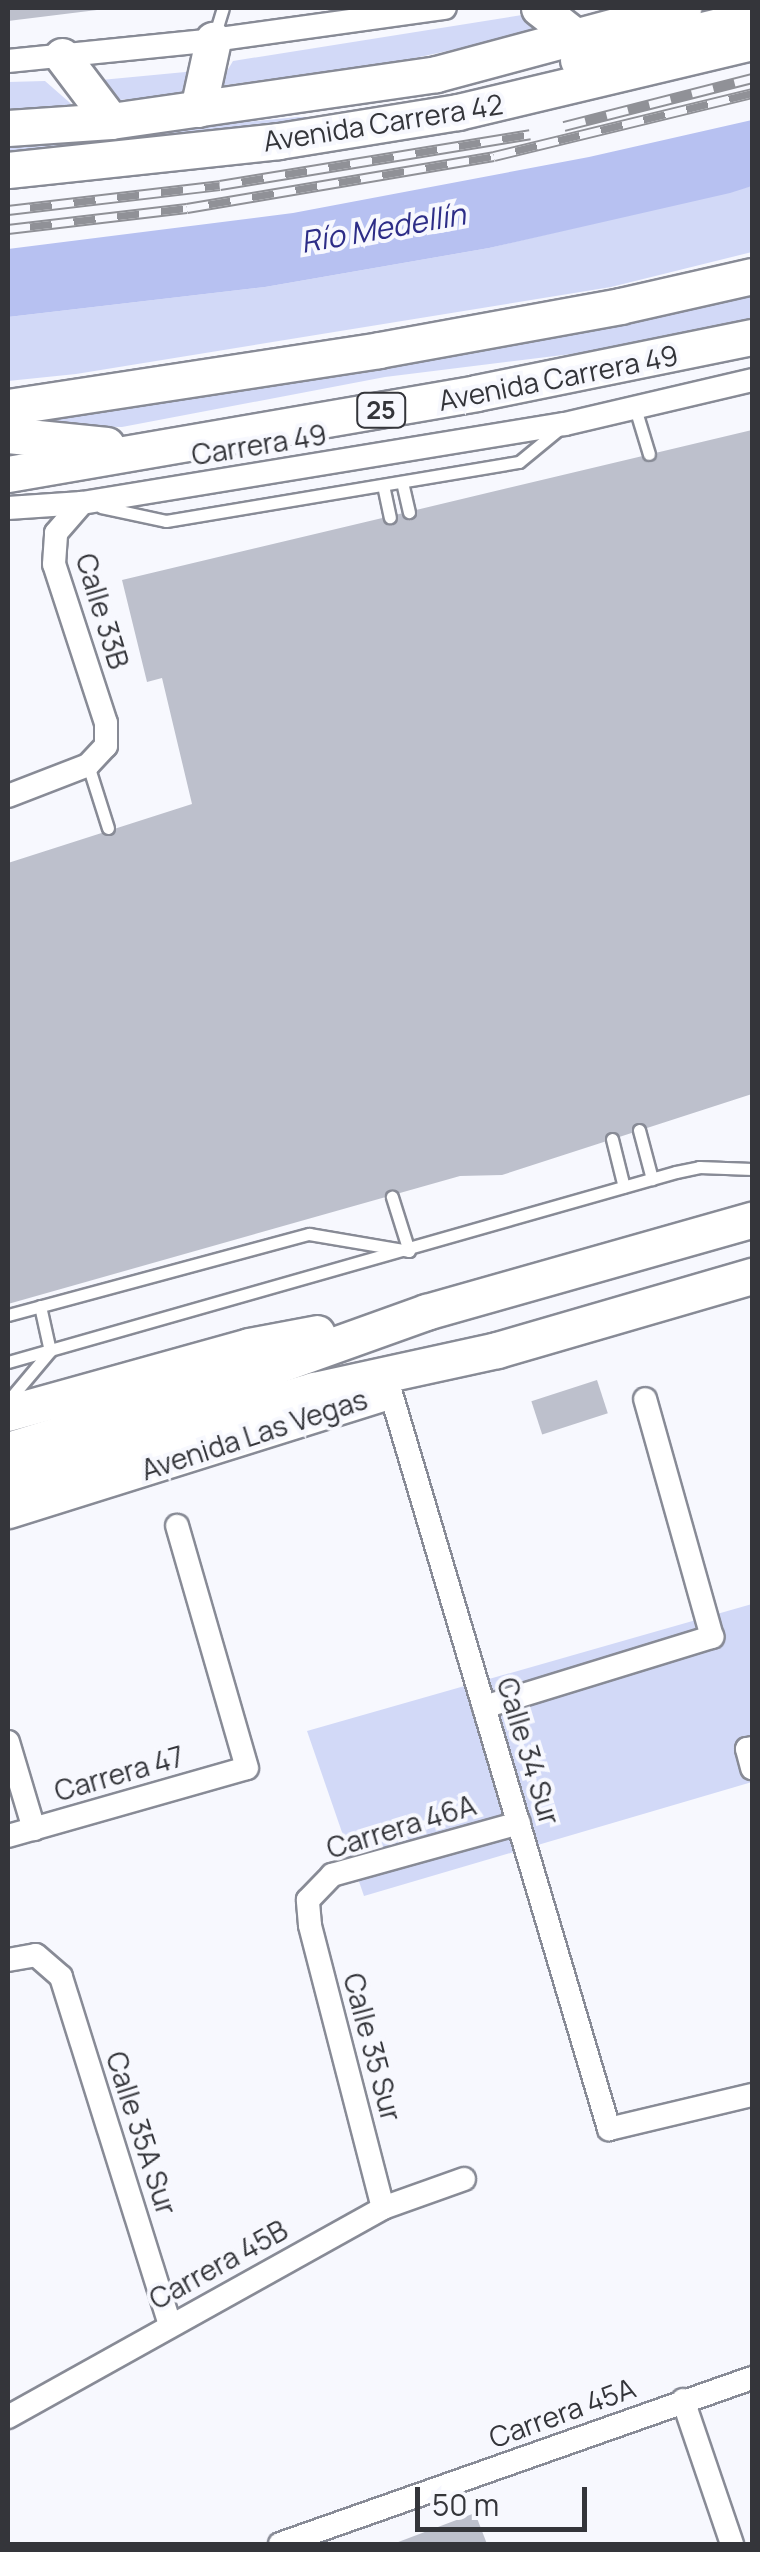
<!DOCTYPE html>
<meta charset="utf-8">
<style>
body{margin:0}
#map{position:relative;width:760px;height:2552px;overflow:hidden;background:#f7f8fe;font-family:Manrope,sans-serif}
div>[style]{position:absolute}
.green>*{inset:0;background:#d2d9f7}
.water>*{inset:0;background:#b7c1f1}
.building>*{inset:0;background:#bdc0cc;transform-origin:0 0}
.roads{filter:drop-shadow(2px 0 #888b96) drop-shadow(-2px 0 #888b96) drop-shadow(0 2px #888b96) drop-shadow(0 -2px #888b96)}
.service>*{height:11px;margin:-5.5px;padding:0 5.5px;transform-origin:5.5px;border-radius:5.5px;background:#fff}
.minor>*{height:22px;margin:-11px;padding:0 11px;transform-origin:11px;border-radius:11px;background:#fff}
.primary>*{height:35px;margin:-17.5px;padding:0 17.5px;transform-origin:17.5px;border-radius:17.5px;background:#fff}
.trunk>*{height:35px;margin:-17.5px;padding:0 17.5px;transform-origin:17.5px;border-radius:17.5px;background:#fff}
.rail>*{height:11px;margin-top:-5.5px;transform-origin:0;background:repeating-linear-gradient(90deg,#f7f8fe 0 22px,#909197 0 44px);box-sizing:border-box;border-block:2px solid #909197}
span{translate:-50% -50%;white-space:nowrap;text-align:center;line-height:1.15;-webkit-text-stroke:8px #f7f8fe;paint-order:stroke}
.shield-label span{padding:2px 8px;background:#f7f8fe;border:2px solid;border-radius:8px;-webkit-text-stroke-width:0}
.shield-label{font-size:25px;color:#34353a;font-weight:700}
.street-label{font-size:28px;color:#34353a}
.water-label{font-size:30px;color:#2d2d87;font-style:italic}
.frame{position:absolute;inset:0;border:10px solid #34353a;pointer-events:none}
.scale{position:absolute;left:415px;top:2487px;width:172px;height:45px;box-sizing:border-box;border:5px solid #34353a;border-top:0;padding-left:12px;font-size:30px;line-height:35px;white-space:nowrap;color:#34353a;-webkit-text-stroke:8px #f7f8fe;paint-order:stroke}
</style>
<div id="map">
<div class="green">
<div style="clip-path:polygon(522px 15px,545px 30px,396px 62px,218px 86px,233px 61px)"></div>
<div style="clip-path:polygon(196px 71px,183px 95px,119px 100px,101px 80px)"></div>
<div style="clip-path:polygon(45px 81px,77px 109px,8px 111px,8px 82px)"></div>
<div style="clip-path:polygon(298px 117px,336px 117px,154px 140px,8px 151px,8px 145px)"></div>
<div style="clip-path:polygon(752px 186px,752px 252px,611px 287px,76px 374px,8px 381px,8px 317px,265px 287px,489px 248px)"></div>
<div style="clip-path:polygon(752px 295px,752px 318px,604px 350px,385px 377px,122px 427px,8px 425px,363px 373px,589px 332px)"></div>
<div style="clip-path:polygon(752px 1604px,752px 1782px,364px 1896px,307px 1731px)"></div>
</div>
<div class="water">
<div style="clip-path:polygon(752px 120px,752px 186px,730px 193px,489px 248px,265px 287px,8px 317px,8px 249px,293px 213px,589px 157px)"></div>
</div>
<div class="building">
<div style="clip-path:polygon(8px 8px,97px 8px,97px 10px,8px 21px)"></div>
<div style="clip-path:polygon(752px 430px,752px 1094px,502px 1175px,460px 1176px,8px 1304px,8px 863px,192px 804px,162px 678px,147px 682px,122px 580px)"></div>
<div style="left:597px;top:1380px;width:35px;height:69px;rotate:72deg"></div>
<div style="clip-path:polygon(475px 2513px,487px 2544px,393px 2544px)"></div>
</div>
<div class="roads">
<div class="service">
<div style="left:214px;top:37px;width:30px;rotate:-73deg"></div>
<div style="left:635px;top:408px;width:48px;rotate:73.1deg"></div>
<div style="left:402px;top:482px;width:31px;rotate:77deg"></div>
<div style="left:383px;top:485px;width:33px;rotate:78deg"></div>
<div style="left:101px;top:507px;width:66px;rotate:12.2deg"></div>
<div style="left:166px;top:521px;width:358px;rotate:-9.5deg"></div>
<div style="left:519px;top:462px;width:52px;rotate:-39.5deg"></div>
<div style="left:88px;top:765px;width:66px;rotate:72.4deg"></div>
<div style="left:639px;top:1130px;width:51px;rotate:75.1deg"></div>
<div style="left:612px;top:1139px;width:49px;rotate:76deg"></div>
<div style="left:8px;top:1315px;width:312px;rotate:-15.1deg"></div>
<div style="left:309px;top:1234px;width:101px;rotate:9.6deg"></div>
<div style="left:409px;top:1251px;width:57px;rotate:-107.5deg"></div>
<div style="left:8px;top:1362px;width:694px;rotate:-15.88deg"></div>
<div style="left:676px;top:1172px;width:24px;rotate:-12deg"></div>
<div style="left:699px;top:1167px;width:53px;rotate:2.2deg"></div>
<div style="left:8px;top:1401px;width:65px;rotate:-50deg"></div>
<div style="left:50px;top:1351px;width:46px;rotate:-102.5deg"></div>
</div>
<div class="minor">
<div style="left:8px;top:61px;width:206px;rotate:-5.8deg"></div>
<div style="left:213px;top:40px;width:234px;rotate:-7.9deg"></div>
<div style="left:8px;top:508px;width:74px;rotate:-3.9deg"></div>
<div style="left:82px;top:503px;width:489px;rotate:-9.3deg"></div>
<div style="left:565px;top:424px;width:192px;rotate:-13.2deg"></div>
<div style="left:8px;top:796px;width:86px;rotate:-21.2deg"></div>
<div style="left:88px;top:765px;width:26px;rotate:-47deg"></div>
<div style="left:106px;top:746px;width:23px;rotate:-90deg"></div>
<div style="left:106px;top:723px;width:167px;rotate:-108.1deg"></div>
<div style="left:54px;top:564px;width:31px;rotate:-86deg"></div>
<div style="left:56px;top:533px;width:40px;rotate:-49deg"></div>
<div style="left:390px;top:1390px;width:771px;rotate:73.49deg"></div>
<div style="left:609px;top:2129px;width:147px;rotate:-13.4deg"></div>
<div style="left:484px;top:1707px;width:239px;rotate:-17.1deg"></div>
<div style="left:712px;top:1637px;width:247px;rotate:-105.7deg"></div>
<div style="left:8px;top:1742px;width:91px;rotate:73.4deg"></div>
<div style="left:752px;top:1748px;width:5px;rotate:169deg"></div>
<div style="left:747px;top:1749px;width:20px;rotate:75deg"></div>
<div style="left:8px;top:1836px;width:248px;rotate:-15.9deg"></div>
<div style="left:247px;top:1768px;width:252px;rotate:-106.1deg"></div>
<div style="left:8px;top:1960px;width:28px;rotate:-10deg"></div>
<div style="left:36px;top:1955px;width:33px;rotate:41deg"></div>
<div style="left:61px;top:1977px;width:364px;rotate:72.6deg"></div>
<div style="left:383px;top:2208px;width:292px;rotate:-104.5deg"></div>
<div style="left:310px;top:1925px;width:25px;rotate:-95deg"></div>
<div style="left:308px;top:1900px;width:35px;rotate:-46deg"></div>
<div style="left:332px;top:1875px;width:194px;rotate:-15.5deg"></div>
<div style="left:683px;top:2400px;width:152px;rotate:71.2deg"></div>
<div style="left:8px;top:2417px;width:429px;rotate:-29.1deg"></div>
<div style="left:383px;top:2208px;width:86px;rotate:-19.7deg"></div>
<div style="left:280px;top:2544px;width:500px;rotate:-19.38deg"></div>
</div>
<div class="primary">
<div style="left:8px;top:1413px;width:250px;rotate:-15.5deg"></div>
<div style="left:249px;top:1346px;width:69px;rotate:-10.8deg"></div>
<div style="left:8px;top:1450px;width:260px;rotate:-17.2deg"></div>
<div style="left:256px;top:1373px;width:181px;rotate:-19.7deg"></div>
<div style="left:426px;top:1312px;width:339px;rotate:-15.8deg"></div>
<div style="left:8px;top:1480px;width:319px;rotate:-16.4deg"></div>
<div style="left:314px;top:1390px;width:187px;rotate:-12.3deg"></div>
<div style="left:497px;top:1350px;width:266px;rotate:-16.2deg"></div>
<div style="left:8px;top:1510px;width:389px;rotate:-17.4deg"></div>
</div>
<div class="trunk">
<div style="left:539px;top:8px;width:46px;rotate:37.9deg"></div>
<div style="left:62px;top:56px;width:81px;rotate:53deg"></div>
<div style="left:578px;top:60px;width:179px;rotate:-13.6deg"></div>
<div style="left:198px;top:109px;width:71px;rotate:-77.7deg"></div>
<div style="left:8px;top:128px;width:103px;rotate:-3.9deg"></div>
<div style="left:111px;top:121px;width:328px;rotate:-8.2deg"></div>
<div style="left:436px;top:74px;width:256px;rotate:-15deg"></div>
<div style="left:8px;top:170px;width:273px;rotate:-6.1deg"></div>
<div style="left:279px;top:141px;width:181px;rotate:-9.2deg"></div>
<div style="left:458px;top:112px;width:302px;rotate:-13.4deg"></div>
<div style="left:8px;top:407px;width:375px;rotate:-8.7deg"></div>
<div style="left:379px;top:350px;width:245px;rotate:-10.3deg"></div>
<div style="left:620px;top:306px;width:135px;rotate:-12.8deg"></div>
<div style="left:8px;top:435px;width:99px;rotate:5.8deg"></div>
<div style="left:8px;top:474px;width:475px;rotate:-9.8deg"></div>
<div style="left:476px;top:393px;width:282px;rotate:-11.5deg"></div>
</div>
</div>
<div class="rail">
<div style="left:564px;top:126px;width:194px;rotate:-14.3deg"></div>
<div style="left:8px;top:210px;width:213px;rotate:-6.7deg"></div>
<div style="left:220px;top:185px;width:314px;rotate:-9.3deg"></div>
<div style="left:8px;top:229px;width:180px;rotate:-6.7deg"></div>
<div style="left:187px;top:208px;width:311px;rotate:-9.6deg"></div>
<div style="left:494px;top:156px;width:266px;rotate:-13.7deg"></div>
</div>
<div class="shield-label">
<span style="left:381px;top:410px">25</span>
</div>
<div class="street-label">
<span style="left:383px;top:122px;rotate:-9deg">Avenida Carrera 42</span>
<span style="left:558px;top:377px;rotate:-11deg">Avenida Carrera 49</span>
<span style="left:259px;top:444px;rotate:-9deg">Carrera 49</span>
<span style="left:103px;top:611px;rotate:73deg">Calle 33B</span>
<span style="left:254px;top:1434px;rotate:-18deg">Avenida Las Vegas</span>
<span style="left:529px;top:1751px;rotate:73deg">Calle 34 Sur</span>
<span style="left:119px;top:1773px;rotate:-16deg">Carrera 47</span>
<span style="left:401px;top:1826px;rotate:-17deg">Carrera 46A</span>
<span style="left:373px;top:2047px;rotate:75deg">Calle 35 Sur</span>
<span style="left:142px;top:2133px;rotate:72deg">Calle 35A Sur</span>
<span style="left:218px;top:2264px;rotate:-29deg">Carrera 45B</span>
<span style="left:562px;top:2412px;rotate:-20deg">Carrera 45A</span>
</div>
<div class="water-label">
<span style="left:383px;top:228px;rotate:-10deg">Río Medellín</span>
</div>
<div class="frame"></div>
<div class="scale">50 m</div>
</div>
